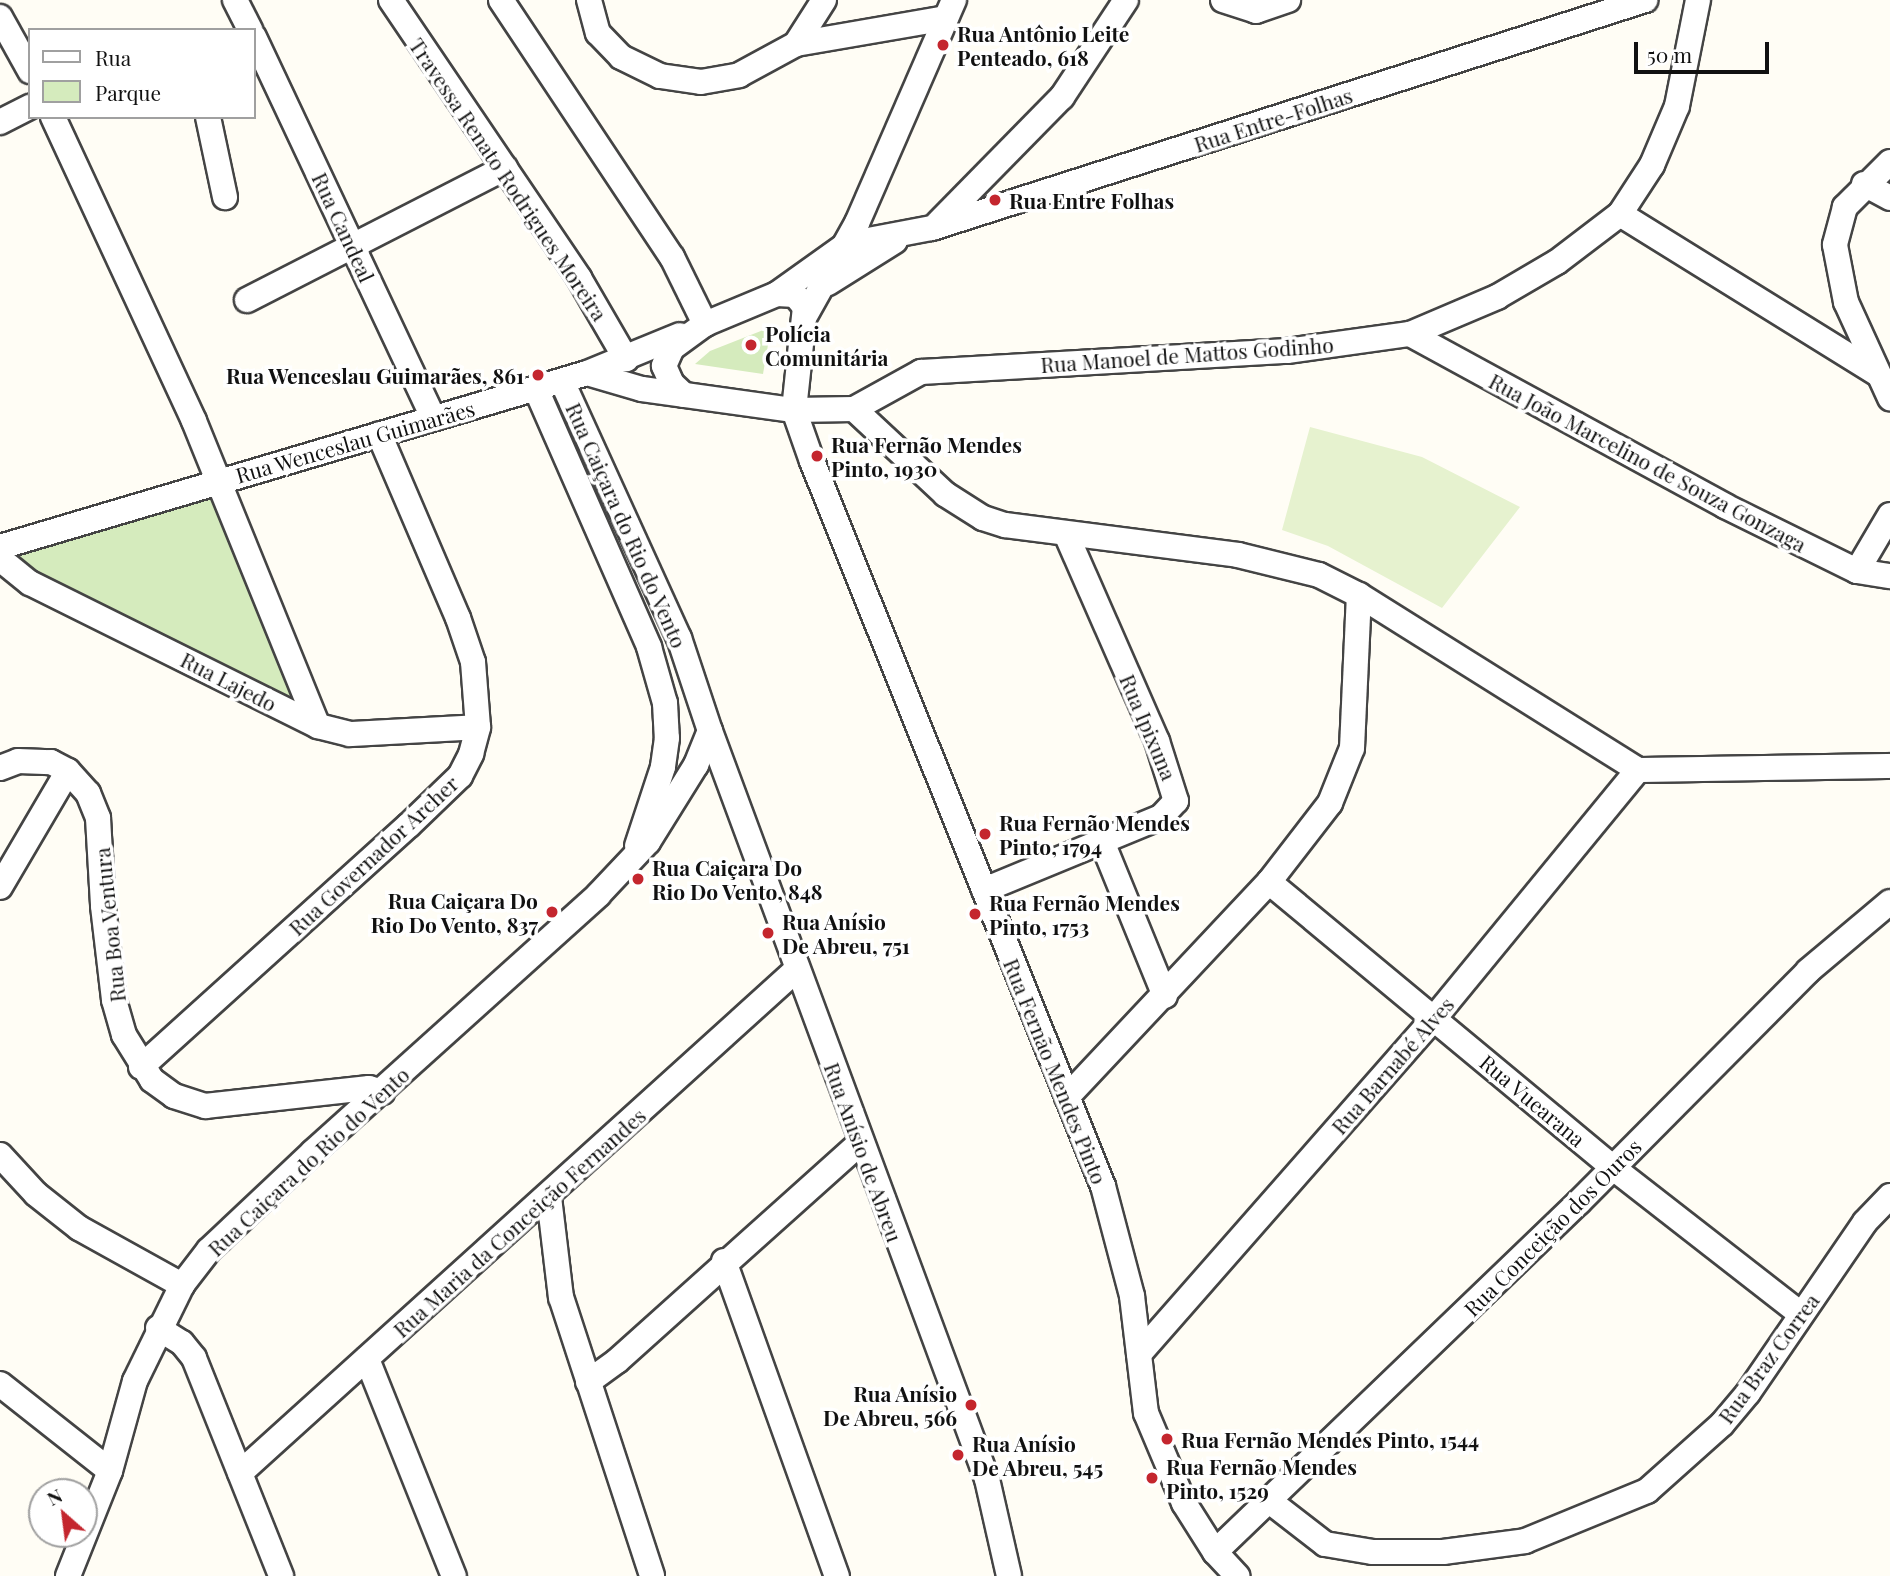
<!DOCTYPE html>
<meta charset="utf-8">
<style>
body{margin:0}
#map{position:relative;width:1890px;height:1576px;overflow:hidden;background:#fffdf5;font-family:"Playfair Display",serif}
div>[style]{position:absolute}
.green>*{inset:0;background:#d5ebbd}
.pitch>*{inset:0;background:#e6f2cf}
.roads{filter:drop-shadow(2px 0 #444) drop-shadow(-2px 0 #444) drop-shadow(0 2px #444) drop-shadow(0 -2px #444)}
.minor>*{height:24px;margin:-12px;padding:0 12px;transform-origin:12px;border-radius:12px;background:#fff}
.dots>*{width:19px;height:19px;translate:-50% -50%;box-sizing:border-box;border:4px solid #fff;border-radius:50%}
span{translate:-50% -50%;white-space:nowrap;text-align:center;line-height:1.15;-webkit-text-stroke:7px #fff;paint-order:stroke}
.poi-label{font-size:21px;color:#111;font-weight:700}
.left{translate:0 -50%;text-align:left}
.right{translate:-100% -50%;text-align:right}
.street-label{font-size:21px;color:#111}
.legend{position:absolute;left:28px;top:28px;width:228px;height:91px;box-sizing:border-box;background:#fff;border:2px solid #a0a0a0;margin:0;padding:9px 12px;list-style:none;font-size:21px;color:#111}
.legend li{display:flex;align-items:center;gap:14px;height:35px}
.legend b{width:35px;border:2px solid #a0a0a0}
.north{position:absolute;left:28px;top:1478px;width:70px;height:70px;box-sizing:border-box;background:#fff;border:2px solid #a0a0a0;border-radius:50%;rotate:332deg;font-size:19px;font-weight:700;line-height:28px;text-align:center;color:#111}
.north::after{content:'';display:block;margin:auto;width:24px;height:32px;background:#c4262e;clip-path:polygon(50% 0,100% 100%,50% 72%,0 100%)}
.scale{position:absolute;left:1634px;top:42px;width:135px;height:32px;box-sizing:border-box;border:4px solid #111;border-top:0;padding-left:9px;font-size:21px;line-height:24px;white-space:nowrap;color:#111;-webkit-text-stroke:5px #fff;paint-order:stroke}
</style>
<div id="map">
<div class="green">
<div style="clip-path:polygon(771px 327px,763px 374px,695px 364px,710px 351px)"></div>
<div style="clip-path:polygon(217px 482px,318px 726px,0 555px)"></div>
</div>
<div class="pitch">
<div style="clip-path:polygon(1310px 427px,1422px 457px,1520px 507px,1442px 608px,1328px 546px,1282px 530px)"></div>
</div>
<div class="roads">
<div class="minor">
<div style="left:235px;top:0;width:34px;rotate:63deg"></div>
<div style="left:391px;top:0;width:336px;rotate:55.9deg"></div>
<div style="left:579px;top:278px;width:94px;rotate:59.9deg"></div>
<div style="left:501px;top:0;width:309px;rotate:56.4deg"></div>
<div style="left:672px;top:257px;width:75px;rotate:63.8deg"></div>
<div style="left:589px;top:0;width:34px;rotate:75deg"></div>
<div style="left:598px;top:33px;width:33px;rotate:46deg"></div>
<div style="left:621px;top:57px;width:43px;rotate:26deg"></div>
<div style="left:660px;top:76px;width:41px;rotate:8.3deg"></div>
<div style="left:701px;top:82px;width:39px;rotate:-10deg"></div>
<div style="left:739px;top:75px;width:65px;rotate:-28.5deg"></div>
<div style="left:796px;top:44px;width:52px;rotate:-57.5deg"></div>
<div style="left:1223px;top:0;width:35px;rotate:18deg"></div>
<div style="left:1256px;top:11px;width:34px;rotate:-19deg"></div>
<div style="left:0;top:17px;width:62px;rotate:60.9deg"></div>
<div style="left:254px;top:37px;width:421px;rotate:64.8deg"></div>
<div style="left:796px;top:44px;width:152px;rotate:-9.8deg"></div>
<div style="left:53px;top:117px;width:335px;rotate:65.1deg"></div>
<div style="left:194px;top:421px;width:329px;rotate:67.9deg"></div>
<div style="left:208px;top:117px;width:82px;rotate:78deg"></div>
<div style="left:0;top:122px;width:34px;rotate:-27deg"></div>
<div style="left:1890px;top:162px;width:64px;rotate:135deg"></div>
<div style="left:1845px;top:207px;width:39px;rotate:105deg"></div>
<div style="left:1835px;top:245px;width:58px;rotate:79.1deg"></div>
<div style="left:1846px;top:302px;width:106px;rotate:65.4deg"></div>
<div style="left:1864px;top:184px;width:30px;rotate:28deg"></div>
<div style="left:1620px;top:214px;width:304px;rotate:31.8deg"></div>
<div style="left:938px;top:223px;width:177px;rotate:-45.5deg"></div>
<div style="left:1062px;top:97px;width:116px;rotate:-56.6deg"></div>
<div style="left:828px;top:283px;width:79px;rotate:-32.1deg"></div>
<div style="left:777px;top:294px;width:18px;rotate:3deg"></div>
<div style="left:795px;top:295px;width:16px;rotate:50deg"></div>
<div style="left:805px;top:307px;width:104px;rotate:96.1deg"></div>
<div style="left:794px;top:410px;width:54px;rotate:70.6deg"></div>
<div style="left:812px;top:461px;width:781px;rotate:68.13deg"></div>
<div style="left:1103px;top:1186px;width:114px;rotate:75.2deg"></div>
<div style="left:1132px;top:1296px;width:118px;rotate:83.2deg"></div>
<div style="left:1146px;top:1413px;width:98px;rotate:67.1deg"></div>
<div style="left:1184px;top:1503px;width:58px;rotate:57.7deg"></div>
<div style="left:1215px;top:1552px;width:33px;rotate:47deg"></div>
<div style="left:247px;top:300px;width:290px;rotate:-27.1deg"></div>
<div style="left:805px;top:316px;width:107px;rotate:-60.8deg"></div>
<div style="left:857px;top:223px;width:243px;rotate:-66.5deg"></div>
<div style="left:1410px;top:334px;width:359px;rotate:28.6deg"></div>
<div style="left:1725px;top:506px;width:147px;rotate:26.2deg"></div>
<div style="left:1857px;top:571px;width:33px;rotate:9deg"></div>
<div style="left:587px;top:373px;width:57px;rotate:16.2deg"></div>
<div style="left:642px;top:389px;width:153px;rotate:7.9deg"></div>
<div style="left:794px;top:410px;width:60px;rotate:-1deg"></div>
<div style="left:854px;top:409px;width:77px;rotate:-28.9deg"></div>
<div style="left:921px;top:372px;width:367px;rotate:-3.3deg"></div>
<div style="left:1287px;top:351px;width:124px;rotate:-7.9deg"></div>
<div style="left:1410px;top:334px;width:95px;rotate:-23deg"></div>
<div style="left:1497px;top:297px;width:69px;rotate:-30.3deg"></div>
<div style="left:1557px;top:262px;width:79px;rotate:-37.3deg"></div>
<div style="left:1620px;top:214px;width:59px;rotate:-56.9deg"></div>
<div style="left:1652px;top:165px;width:64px;rotate:-67deg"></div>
<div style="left:1677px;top:106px;width:108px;rotate:-78.8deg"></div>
<div style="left:536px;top:389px;width:282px;rotate:66.3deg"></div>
<div style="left:649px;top:647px;width:58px;rotate:74.1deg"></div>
<div style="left:665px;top:703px;width:35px;rotate:87deg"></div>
<div style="left:667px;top:738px;width:29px;rotate:98deg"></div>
<div style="left:663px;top:767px;width:83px;rotate:108.2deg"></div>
<div style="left:684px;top:395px;width:16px;rotate:-137deg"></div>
<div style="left:672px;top:384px;width:20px;rotate:-114deg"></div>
<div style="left:664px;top:366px;width:20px;rotate:-66deg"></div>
<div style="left:672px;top:348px;width:41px;rotate:-36deg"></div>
<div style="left:705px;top:324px;width:78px;rotate:-22.6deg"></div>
<div style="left:777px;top:294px;width:86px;rotate:-35.5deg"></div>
<div style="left:847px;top:244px;width:86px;rotate:-10.7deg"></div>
<div style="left:932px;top:228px;width:749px;rotate:-17.73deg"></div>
<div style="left:854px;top:409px;width:125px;rotate:43deg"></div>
<div style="left:945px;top:494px;width:45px;rotate:32.3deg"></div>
<div style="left:983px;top:518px;width:23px;rotate:18deg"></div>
<div style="left:1005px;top:525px;width:235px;rotate:7.3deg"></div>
<div style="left:1238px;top:555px;width:83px;rotate:13.9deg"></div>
<div style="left:1319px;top:575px;width:45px;rotate:26.6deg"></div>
<div style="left:1359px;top:595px;width:329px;rotate:32.1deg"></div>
<div style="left:1638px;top:770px;width:252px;rotate:-0.9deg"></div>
<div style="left:0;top:547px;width:612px;rotate:-16.51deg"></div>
<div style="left:587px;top:373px;width:100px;rotate:-22.2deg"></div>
<div style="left:0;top:559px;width:38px;rotate:39deg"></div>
<div style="left:30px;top:583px;width:322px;rotate:26.4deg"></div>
<div style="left:318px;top:726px;width:33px;rotate:14deg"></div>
<div style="left:350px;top:734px;width:128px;rotate:-3.1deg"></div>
<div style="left:1857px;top:571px;width:65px;rotate:-59.5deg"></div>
<div style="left:710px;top:731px;width:798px;rotate:69.68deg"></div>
<div style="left:987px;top:1479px;width:99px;rotate:77.2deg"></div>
<div style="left:0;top:768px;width:19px;rotate:-21deg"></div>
<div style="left:18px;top:761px;width:33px;rotate:2deg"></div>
<div style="left:51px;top:762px;width:19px;rotate:28deg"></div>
<div style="left:68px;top:771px;width:30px;rotate:48deg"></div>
<div style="left:88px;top:793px;width:27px;rotate:68deg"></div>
<div style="left:98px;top:818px;width:88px;rotate:86.7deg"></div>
<div style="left:103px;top:906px;width:95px;rotate:83.3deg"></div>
<div style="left:114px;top:1000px;width:36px;rotate:74deg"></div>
<div style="left:124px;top:1035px;width:53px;rotate:58.1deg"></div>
<div style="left:152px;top:1080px;width:27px;rotate:36deg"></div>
<div style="left:174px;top:1096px;width:33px;rotate:18deg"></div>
<div style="left:205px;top:1106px;width:165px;rotate:-6.3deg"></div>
<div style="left:369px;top:1088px;width:14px;rotate:17deg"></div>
<div style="left:1103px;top:844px;width:164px;rotate:67.8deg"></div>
<div style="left:1269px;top:882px;width:446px;rotate:39.7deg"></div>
<div style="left:1612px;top:1167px;width:239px;rotate:37.9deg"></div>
<div style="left:0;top:887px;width:134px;rotate:-59.6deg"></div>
<div style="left:984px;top:890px;width:191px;rotate:-22.4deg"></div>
<div style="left:1161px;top:817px;width:22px;rotate:-47deg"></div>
<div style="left:1176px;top:801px;width:63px;rotate:-107.6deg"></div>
<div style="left:1157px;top:741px;width:226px;rotate:-113.7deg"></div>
<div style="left:141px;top:1067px;width:361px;rotate:-42.1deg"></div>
<div style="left:409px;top:825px;width:71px;rotate:-43.9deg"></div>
<div style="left:460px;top:776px;width:25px;rotate:-63deg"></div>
<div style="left:471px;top:754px;width:28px;rotate:-75deg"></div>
<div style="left:478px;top:727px;width:65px;rotate:-94.4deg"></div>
<div style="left:473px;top:662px;width:46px;rotate:-108.8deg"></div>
<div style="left:458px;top:618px;width:200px;rotate:-113.2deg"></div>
<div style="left:1067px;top:1097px;width:295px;rotate:-46.8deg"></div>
<div style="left:1269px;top:882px;width:100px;rotate:-52.3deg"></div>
<div style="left:1330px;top:803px;width:59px;rotate:-68.2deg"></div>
<div style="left:1352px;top:748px;width:153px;rotate:-87.4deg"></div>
<div style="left:0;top:1155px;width:53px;rotate:47.3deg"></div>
<div style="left:36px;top:1194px;width:55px;rotate:38.3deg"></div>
<div style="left:79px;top:1228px;width:118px;rotate:29deg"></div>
<div style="left:549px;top:1197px;width:101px;rotate:83.2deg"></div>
<div style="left:561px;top:1297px;width:293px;rotate:71.9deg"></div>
<div style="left:724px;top:1261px;width:335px;rotate:70.3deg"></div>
<div style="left:158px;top:1328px;width:28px;rotate:32deg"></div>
<div style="left:182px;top:1343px;width:19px;rotate:51deg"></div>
<div style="left:194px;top:1358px;width:235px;rotate:68.2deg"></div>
<div style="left:1139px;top:1354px;width:449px;rotate:-48.7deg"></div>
<div style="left:1435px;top:1017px;width:320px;rotate:-50.6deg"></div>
<div style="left:367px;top:1359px;width:234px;rotate:68.2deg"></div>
<div style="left:588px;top:1382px;width:36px;rotate:-36deg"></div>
<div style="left:617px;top:1361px;width:328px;rotate:-41.9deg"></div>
<div style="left:0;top:1384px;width:140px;rotate:38.3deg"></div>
<div style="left:240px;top:1473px;width:750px;rotate:-42.13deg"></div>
<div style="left:1272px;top:1503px;width:67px;rotate:37.7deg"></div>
<div style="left:1325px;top:1544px;width:49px;rotate:9.5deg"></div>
<div style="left:1373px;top:1552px;width:70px"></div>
<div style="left:1443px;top:1552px;width:83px;rotate:-7.6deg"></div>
<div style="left:1525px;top:1541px;width:132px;rotate:-22.3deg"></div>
<div style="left:1647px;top:1491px;width:101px;rotate:-41.8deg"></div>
<div style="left:1722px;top:1424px;width:40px;rotate:-50deg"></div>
<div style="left:1748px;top:1393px;width:207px;rotate:-55.6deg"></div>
<div style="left:1865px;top:1222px;width:36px;rotate:-46deg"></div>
<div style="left:1215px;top:1552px;width:505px;rotate:-43.88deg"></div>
<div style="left:1579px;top:1202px;width:325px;rotate:-45.2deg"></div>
<div style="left:1808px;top:971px;width:107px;rotate:-40.1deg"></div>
<div style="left:68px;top:1576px;width:113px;rotate:-68.2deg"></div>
<div style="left:110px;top:1471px;width:93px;rotate:-74.5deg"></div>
<div style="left:135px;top:1381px;width:107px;rotate:-63.9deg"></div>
<div style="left:182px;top:1285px;width:44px;rotate:-52.4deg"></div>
<div style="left:209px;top:1250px;width:143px;rotate:-43.3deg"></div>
<div style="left:313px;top:1152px;width:384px;rotate:-42deg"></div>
<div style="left:598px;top:895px;width:73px;rotate:-46.7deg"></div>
<div style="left:648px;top:842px;width:91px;rotate:-58.1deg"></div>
<div style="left:696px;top:765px;width:37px;rotate:-68deg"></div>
<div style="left:710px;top:731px;width:98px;rotate:-108.4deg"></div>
<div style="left:679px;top:638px;width:282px;rotate:-114.5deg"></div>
</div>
</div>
<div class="dots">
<div style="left:943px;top:45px;background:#c4262e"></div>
<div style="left:995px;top:200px;background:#c4262e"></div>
<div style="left:751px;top:345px;background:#c4262e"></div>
<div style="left:538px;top:375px;background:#c4262e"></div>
<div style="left:817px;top:456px;background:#c4262e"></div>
<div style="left:985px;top:834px;background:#c4262e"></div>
<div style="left:638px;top:879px;background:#c4262e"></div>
<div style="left:552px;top:912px;background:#c4262e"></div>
<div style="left:975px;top:914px;background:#c4262e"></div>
<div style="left:768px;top:933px;background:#c4262e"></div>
<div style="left:971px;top:1405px;background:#c4262e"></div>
<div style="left:1167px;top:1439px;background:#c4262e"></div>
<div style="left:958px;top:1455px;background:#c4262e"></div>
<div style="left:1152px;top:1478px;background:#c4262e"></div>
</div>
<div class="poi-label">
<span class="left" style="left:957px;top:45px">Rua Antônio Leite<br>Penteado, 618</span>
<span class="left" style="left:1009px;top:200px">Rua Entre Folhas</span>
<span class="left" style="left:765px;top:345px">Polícia<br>Comunitária</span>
<span class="right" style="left:524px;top:375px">Rua Wenceslau Guimarães, 861</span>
<span class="left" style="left:831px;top:456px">Rua Fernão Mendes<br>Pinto, 1930</span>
<span class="left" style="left:999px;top:834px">Rua Fernão Mendes<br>Pinto, 1794</span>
<span class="left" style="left:652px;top:879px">Rua Caiçara Do<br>Rio Do Vento, 848</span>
<span class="right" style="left:538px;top:912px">Rua Caiçara Do<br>Rio Do Vento, 837</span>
<span class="left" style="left:989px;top:914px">Rua Fernão Mendes<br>Pinto, 1753</span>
<span class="left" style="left:782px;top:933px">Rua Anísio<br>De Abreu, 751</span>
<span class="right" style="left:957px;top:1405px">Rua Anísio<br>De Abreu, 566</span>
<span class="left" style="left:1181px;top:1439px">Rua Fernão Mendes Pinto, 1544</span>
<span class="left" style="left:972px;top:1455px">Rua Anísio<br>De Abreu, 545</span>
<span class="left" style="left:1166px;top:1478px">Rua Fernão Mendes<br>Pinto, 1529</span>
</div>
<div class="street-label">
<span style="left:1273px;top:119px;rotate:-18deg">Rua Entre-Folhas</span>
<span style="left:509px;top:179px;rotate:56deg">Travessa Renato Rodrigues Moreira</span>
<span style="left:344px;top:227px;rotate:65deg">Rua Candeal</span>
<span style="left:1187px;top:354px;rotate:-4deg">Rua Manoel de Mattos Godinho</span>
<span style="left:355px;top:441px;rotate:-16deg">Rua Wenceslau Guimarães</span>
<span style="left:1648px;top:462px;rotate:28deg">Rua João Marcelino de Souza Gonzaga</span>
<span style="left:627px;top:525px;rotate:66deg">Rua Caiçara do Rio do Vento</span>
<span style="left:229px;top:681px;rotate:27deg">Rua Lajedo</span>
<span style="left:1149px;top:727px;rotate:67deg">Rua Ipixuna</span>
<span style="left:373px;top:855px;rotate:-43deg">Rua Governador Archer</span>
<span style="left:109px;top:925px;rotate:-96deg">Rua Boa Ventura</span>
<span style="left:1392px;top:1065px;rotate:-49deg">Rua Barnabé Alves</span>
<span style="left:1056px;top:1071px;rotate:68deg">Rua Fernão Mendes Pinto</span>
<span style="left:1533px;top:1100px;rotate:40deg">Rua Vuearana</span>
<span style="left:864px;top:1152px;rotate:70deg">Rua Anísio de Abreu</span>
<span style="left:308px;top:1161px;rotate:-43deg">Rua Caiçara do Rio do Vento</span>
<span style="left:519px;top:1222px;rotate:-42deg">Rua Maria da Conceição Fernandes</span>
<span style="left:1552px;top:1227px;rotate:-45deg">Rua Conceição dos Ouros</span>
<span style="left:1768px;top:1358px;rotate:-54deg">Rua Braz Correa</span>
</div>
<ul class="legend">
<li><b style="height:9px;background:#fff"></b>Rua</li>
<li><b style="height:19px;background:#d5ebbd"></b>Parque</li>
</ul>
<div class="north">N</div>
<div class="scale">50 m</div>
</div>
